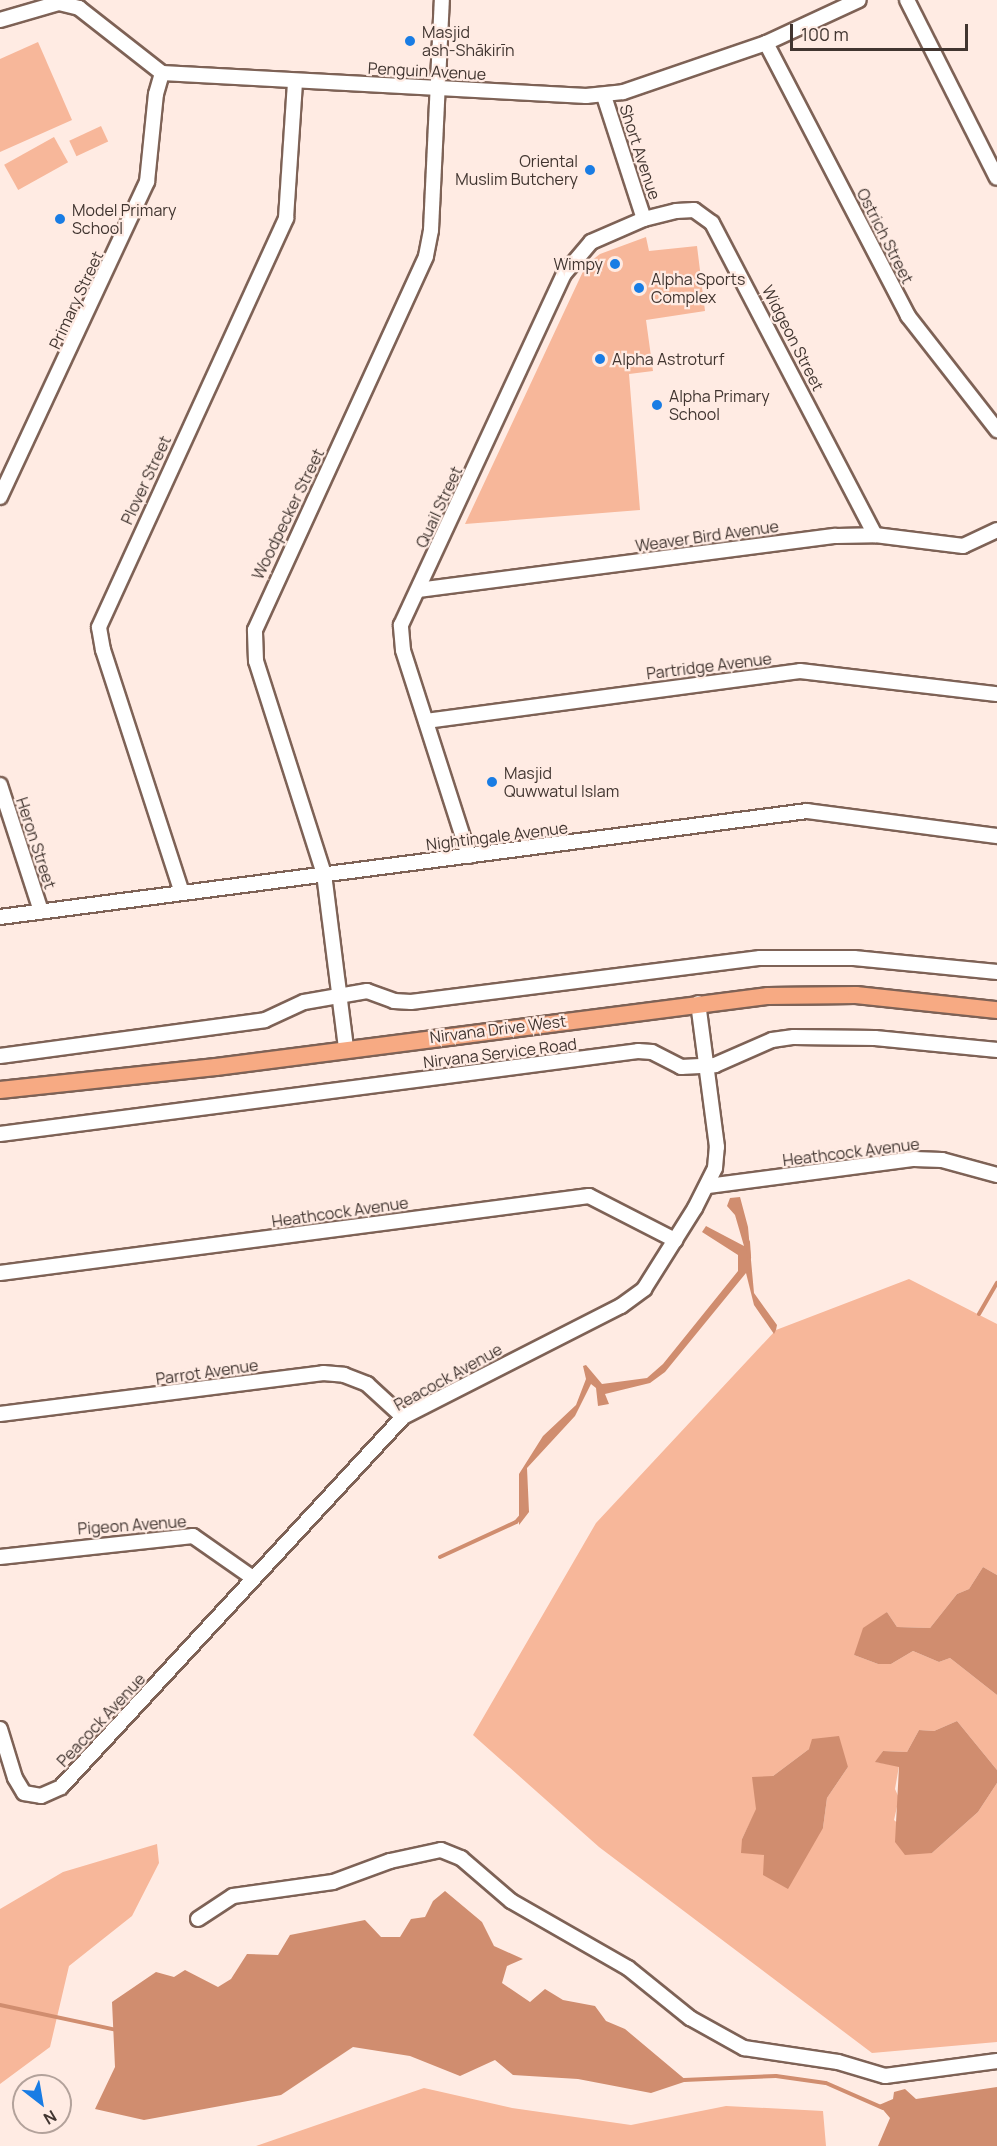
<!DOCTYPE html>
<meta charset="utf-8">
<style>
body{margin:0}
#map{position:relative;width:997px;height:2146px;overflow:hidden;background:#ffebe3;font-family:Manrope,sans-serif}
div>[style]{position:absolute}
.green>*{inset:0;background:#f7b79a;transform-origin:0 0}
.water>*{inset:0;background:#d08d6f}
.stream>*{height:4px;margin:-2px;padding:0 2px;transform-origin:2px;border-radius:2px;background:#d08d6f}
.roads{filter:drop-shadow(2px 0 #7e6256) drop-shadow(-2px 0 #7e6256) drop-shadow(0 2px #7e6256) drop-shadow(0 -2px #7e6256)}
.minor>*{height:14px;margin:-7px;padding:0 7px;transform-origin:7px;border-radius:7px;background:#fff}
.major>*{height:16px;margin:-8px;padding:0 8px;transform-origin:8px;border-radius:8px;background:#f7aa83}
.dots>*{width:16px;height:16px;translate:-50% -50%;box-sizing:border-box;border:3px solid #ffebe3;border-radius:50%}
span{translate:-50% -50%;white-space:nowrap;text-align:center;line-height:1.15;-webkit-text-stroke:4.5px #ffebe3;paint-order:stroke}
.poi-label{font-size:16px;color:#413530}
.left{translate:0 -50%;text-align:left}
.right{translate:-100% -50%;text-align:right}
.street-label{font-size:16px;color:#413530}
.north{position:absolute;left:12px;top:2074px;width:60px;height:60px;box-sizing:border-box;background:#ffebe3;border:2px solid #b3a29b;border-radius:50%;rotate:149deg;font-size:16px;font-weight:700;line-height:24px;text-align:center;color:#413530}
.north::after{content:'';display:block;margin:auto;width:21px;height:27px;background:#197ce4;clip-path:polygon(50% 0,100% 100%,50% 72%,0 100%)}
.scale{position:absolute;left:790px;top:24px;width:178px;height:27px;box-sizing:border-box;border:3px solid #413530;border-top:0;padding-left:8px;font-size:18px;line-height:21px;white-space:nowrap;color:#413530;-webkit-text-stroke:4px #ffebe3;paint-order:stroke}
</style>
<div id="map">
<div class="green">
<div style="clip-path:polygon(38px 42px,72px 120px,0 152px,0 59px)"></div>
<div style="left:101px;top:126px;width:17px;height:35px;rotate:65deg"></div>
<div style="left:54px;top:137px;width:29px;height:57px;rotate:61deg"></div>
<div style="clip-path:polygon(646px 237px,649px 251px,697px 246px,705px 311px,646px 320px,653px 371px,629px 374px,640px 510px,465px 524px,586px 265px,600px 254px)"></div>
<div style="clip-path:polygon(evenodd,909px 1279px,997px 1324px,997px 1575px,983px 1567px,969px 1589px,957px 1594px,930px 1628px,897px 1627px,887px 1612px,854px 1655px,878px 1664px,891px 1664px,913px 1651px,939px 1662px,950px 1658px,997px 1695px,997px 1770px,957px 1721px,934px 1731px,919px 1730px,907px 1752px,883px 1751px,876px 1762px,899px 1766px,895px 1789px,899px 1798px,894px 1820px,932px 1853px,978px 1812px,997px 1783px,997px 2042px,872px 2053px,599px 1847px,473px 1735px,596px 1523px,776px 1330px,909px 1279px,809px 1749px,848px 1767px,827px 1798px,823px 1828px,742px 1839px,773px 1776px,809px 1749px)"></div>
<div style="clip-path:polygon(157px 1844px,159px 1863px,132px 1916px,69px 1966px,50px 2047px,0 2084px,0 1909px,63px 1872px)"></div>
<div style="clip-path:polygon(424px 2088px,512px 2108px,631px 2125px,726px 2106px,823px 2111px,826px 2146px,256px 2146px)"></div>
</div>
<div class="water">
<div style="clip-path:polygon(740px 1197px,748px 1227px,754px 1293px,777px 1325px,776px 1330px,774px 1334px,754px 1305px,746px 1273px,665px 1372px,650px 1383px,605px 1394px,609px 1404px,598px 1406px,596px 1388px,591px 1384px,575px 1416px,527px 1468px,529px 1512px,519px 1525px,519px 1474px,543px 1436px,576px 1405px,586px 1379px,583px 1366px,586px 1365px,602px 1384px,647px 1378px,663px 1364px,738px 1271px,738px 1255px,702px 1232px,706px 1226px,744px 1246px,735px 1215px,727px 1206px,730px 1198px)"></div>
<div style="clip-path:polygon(983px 1567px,997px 1575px,997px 1695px,950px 1658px,939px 1662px,913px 1651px,891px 1664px,878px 1664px,854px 1655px,863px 1628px,887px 1612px,897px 1627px,930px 1628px,957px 1594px,969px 1589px)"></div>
<div style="clip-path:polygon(957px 1721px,997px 1770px,997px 1783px,978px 1812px,932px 1853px,905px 1855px,895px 1842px,899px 1767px,875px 1762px,883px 1751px,907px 1752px,919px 1730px,934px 1731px)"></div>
<div style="clip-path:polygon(839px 1736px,848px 1767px,827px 1798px,823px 1828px,788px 1889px,763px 1875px,764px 1855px,741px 1853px,742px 1839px,756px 1809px,752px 1777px,773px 1776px,809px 1749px,812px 1739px)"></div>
<div style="clip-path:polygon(445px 1891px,482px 1922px,494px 1946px,523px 1959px,507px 1966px,502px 1983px,530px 2002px,545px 1989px,563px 2000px,595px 2006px,606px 2021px,625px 2029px,687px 2081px,651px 2093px,578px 2079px,513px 2075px,495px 2060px,460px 2076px,410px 2056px,353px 2047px,281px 2095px,144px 2120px,95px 2109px,115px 2067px,112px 2002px,156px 1972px,174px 1977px,185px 1970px,218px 1987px,231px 1979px,247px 1954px,278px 1955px,290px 1935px,365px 1920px,381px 1937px,400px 1937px,411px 1919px,425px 1917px,433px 1901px)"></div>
<div style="clip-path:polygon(997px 2087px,997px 2146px,878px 2146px,890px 2118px,879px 2105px,893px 2099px,894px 2092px,905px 2089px,916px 2099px)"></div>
</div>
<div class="stream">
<div style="left:748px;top:1242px;width:16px;rotate:86deg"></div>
<div style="left:979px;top:1314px;width:36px;rotate:-60deg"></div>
<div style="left:440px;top:1557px;width:84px;rotate:-24.7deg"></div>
<div style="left:516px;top:1522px;width:9px;rotate:-49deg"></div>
<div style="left:0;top:2005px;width:120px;rotate:12.1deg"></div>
<div style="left:684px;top:2080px;width:92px;rotate:-2.5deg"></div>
<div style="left:776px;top:2076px;width:50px;rotate:8deg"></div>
<div style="left:826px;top:2083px;width:62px;rotate:23.7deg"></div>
</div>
<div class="roads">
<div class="minor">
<div style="left:907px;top:0;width:199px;rotate:63.2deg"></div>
<div style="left:0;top:20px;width:61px;rotate:-16.1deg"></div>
<div style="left:59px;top:3px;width:21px;rotate:14deg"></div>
<div style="left:79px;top:8px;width:105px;rotate:38.1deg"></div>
<div style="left:162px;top:73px;width:425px;rotate:3.1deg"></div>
<div style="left:586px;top:96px;width:37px;rotate:-6deg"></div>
<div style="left:623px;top:92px;width:151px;rotate:-18.9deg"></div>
<div style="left:766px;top:43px;width:102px;rotate:-24.8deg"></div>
<div style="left:766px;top:43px;width:308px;rotate:62.5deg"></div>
<div style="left:908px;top:316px;width:145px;rotate:52deg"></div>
<div style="left:604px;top:96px;width:129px;rotate:72deg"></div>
<div style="left:0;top:497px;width:348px;rotate:-65deg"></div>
<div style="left:147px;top:182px;width:88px;rotate:-84.2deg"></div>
<div style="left:156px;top:94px;width:22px;rotate:-74deg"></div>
<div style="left:418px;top:590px;width:421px;rotate:-7.4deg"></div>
<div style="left:836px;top:536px;width:39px;rotate:-1deg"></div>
<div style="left:875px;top:535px;width:89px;rotate:7.1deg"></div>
<div style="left:963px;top:546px;width:38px;rotate:-25deg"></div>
<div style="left:426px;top:721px;width:377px;rotate:-7.6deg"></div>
<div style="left:800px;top:671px;width:198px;rotate:6.7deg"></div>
<div style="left:0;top:785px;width:133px;rotate:72deg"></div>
<div style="left:469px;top:856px;width:216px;rotate:-107.8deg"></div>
<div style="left:403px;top:650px;width:25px;rotate:-95deg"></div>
<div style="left:401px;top:625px;width:387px;rotate:-65.1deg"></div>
<div style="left:564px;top:274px;width:42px;rotate:-49.8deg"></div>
<div style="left:591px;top:242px;width:58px;rotate:-23.5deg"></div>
<div style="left:644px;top:219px;width:33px;rotate:-14deg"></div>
<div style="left:676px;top:211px;width:18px;rotate:-3deg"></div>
<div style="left:694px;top:210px;width:22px;rotate:36deg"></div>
<div style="left:712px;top:223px;width:352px;rotate:62.4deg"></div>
<div style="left:182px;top:893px;width:256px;rotate:-108deg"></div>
<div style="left:103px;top:650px;width:23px;rotate:-100deg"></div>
<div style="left:99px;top:627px;width:450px;rotate:-65.4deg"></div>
<div style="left:286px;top:218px;width:135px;rotate:-86.2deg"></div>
<div style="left:0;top:917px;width:814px;rotate:-7.48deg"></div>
<div style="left:807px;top:811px;width:192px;rotate:7.5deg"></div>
<div style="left:346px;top:1048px;width:175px;rotate:-97.2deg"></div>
<div style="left:324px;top:874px;width:224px;rotate:-107.7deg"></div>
<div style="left:256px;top:661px;width:31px;rotate:-92deg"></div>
<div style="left:255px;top:630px;width:411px;rotate:-65.4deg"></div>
<div style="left:426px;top:256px;width:26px;rotate:-79deg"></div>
<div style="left:431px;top:230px;width:230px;rotate:-87.3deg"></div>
<div style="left:0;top:1056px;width:267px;rotate:-7.7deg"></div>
<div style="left:265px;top:1020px;width:43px;rotate:-24.8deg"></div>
<div style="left:304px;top:1002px;width:64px;rotate:-9.9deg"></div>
<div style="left:367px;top:991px;width:29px;rotate:20deg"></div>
<div style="left:394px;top:1001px;width:17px;rotate:3deg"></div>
<div style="left:411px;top:1002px;width:352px;rotate:-7.2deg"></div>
<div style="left:760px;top:958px;width:94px"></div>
<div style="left:854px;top:958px;width:144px;rotate:5.6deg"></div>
<div style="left:0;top:1134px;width:643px;rotate:-7.41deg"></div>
<div style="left:638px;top:1051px;width:14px;rotate:4deg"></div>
<div style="left:652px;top:1052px;width:33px;rotate:27deg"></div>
<div style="left:681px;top:1067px;width:34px;rotate:-3deg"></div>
<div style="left:715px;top:1065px;width:62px;rotate:-23.7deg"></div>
<div style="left:772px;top:1040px;width:22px;rotate:-8deg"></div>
<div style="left:794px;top:1037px;width:81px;rotate:0.7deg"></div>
<div style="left:875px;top:1038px;width:123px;rotate:5.6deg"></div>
<div style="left:708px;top:1186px;width:208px;rotate:-7.5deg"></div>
<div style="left:914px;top:1159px;width:28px;rotate:2deg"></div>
<div style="left:942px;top:1160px;width:57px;rotate:15.3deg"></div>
<div style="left:0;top:1273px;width:594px;rotate:-7.45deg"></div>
<div style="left:589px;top:1196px;width:97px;rotate:27.1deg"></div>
<div style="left:0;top:1414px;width:326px;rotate:-7.2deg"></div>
<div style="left:323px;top:1373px;width:21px;rotate:5deg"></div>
<div style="left:344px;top:1375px;width:25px;rotate:21deg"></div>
<div style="left:367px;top:1384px;width:49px;rotate:42.5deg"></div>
<div style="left:0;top:1557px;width:194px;rotate:-6.2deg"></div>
<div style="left:193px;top:1536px;width:73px;rotate:35deg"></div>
<div style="left:0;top:1729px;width:51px;rotate:73deg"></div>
<div style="left:15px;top:1778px;width:17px;rotate:59deg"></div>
<div style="left:24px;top:1793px;width:17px;rotate:10deg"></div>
<div style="left:41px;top:1796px;width:22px;rotate:-24deg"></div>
<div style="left:61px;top:1787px;width:504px;rotate:-47.25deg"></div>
<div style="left:403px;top:1417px;width:245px;rotate:-27deg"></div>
<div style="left:621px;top:1306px;width:29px;rotate:-36deg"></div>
<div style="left:644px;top:1289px;width:96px;rotate:-57.8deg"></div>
<div style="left:695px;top:1208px;width:45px;rotate:-63.4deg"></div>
<div style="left:715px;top:1168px;width:21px;rotate:-85deg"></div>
<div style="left:717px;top:1147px;width:145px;rotate:-97.5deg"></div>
<div style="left:198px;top:1919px;width:42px;rotate:-33.3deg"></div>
<div style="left:233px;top:1896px;width:101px;rotate:-8deg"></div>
<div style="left:333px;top:1882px;width:61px;rotate:-20.2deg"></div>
<div style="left:390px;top:1861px;width:52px;rotate:-12.2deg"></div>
<div style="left:441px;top:1850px;width:22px;rotate:22deg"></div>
<div style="left:461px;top:1858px;width:66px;rotate:40.7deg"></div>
<div style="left:511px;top:1901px;width:135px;rotate:29.8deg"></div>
<div style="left:628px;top:1968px;width:80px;rotate:38.9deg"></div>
<div style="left:690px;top:2018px;width:62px;rotate:29.1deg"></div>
<div style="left:744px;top:2048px;width:95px;rotate:8.5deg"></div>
<div style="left:838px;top:2062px;width:49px;rotate:16.6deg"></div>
<div style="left:885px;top:2076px;width:113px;rotate:-7.6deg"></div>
</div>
<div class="major">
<div style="left:0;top:1090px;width:217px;rotate:-6.1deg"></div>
<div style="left:216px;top:1067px;width:557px;rotate:-7.33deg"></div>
<div style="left:768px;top:996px;width:88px;rotate:-0.7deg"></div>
<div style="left:856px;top:995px;width:142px;rotate:6.1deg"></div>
</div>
</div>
<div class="dots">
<div style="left:410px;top:41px;background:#197ce4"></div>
<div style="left:590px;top:170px;background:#197ce4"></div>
<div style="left:60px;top:219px;background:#197ce4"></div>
<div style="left:615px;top:264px;background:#197ce4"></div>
<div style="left:639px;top:288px;background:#197ce4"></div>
<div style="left:600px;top:359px;background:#197ce4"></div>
<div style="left:657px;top:405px;background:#197ce4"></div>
<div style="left:492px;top:782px;background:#197ce4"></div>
</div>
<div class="poi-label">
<span class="left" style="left:422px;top:41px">Masjid<br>ash-Shākirīn</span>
<span class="right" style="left:578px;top:170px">Oriental<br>Muslim Butchery</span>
<span class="left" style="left:72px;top:219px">Model Primary<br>School</span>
<span class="right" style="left:603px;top:264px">Wimpy</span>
<span class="left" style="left:651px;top:288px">Alpha Sports<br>Complex</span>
<span class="left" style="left:612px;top:359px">Alpha Astroturf</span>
<span class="left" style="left:669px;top:405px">Alpha Primary<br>School</span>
<span class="left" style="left:504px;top:782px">Masjid<br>Quwwatul Islam</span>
</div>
<div class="street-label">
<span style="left:427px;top:71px;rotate:3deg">Penguin Avenue</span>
<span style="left:640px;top:152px;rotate:72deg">Short Avenue</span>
<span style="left:885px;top:236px;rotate:63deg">Ostrich Street</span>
<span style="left:76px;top:300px;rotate:-65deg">Primary Street</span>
<span style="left:793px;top:338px;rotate:63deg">Widgeon Street</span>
<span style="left:146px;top:480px;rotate:-65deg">Plover Street</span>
<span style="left:439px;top:507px;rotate:-65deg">Quail Street</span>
<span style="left:288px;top:514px;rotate:-64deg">Woodpecker Street</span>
<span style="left:707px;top:536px;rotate:-8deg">Weaver Bird Avenue</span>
<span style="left:709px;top:666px;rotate:-7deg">Partridge Avenue</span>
<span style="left:497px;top:836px;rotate:-7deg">Nightingale Avenue</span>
<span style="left:36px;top:843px;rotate:72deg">Heron Street</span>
<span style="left:498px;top:1029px;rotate:-7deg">Nirvana Drive West</span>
<span style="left:500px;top:1053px;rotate:-7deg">Nirvana Service Road</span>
<span style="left:851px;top:1152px;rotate:-7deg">Heathcock Avenue</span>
<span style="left:340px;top:1212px;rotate:-8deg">Heathcock Avenue</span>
<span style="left:207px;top:1372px;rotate:-8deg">Parrot Avenue</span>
<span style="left:448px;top:1377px;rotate:-29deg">Peacock Avenue</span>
<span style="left:132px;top:1525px;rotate:-4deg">Pigeon Avenue</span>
<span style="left:101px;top:1720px;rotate:-47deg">Peacock Avenue</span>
</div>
<div class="north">N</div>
<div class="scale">100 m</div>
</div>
